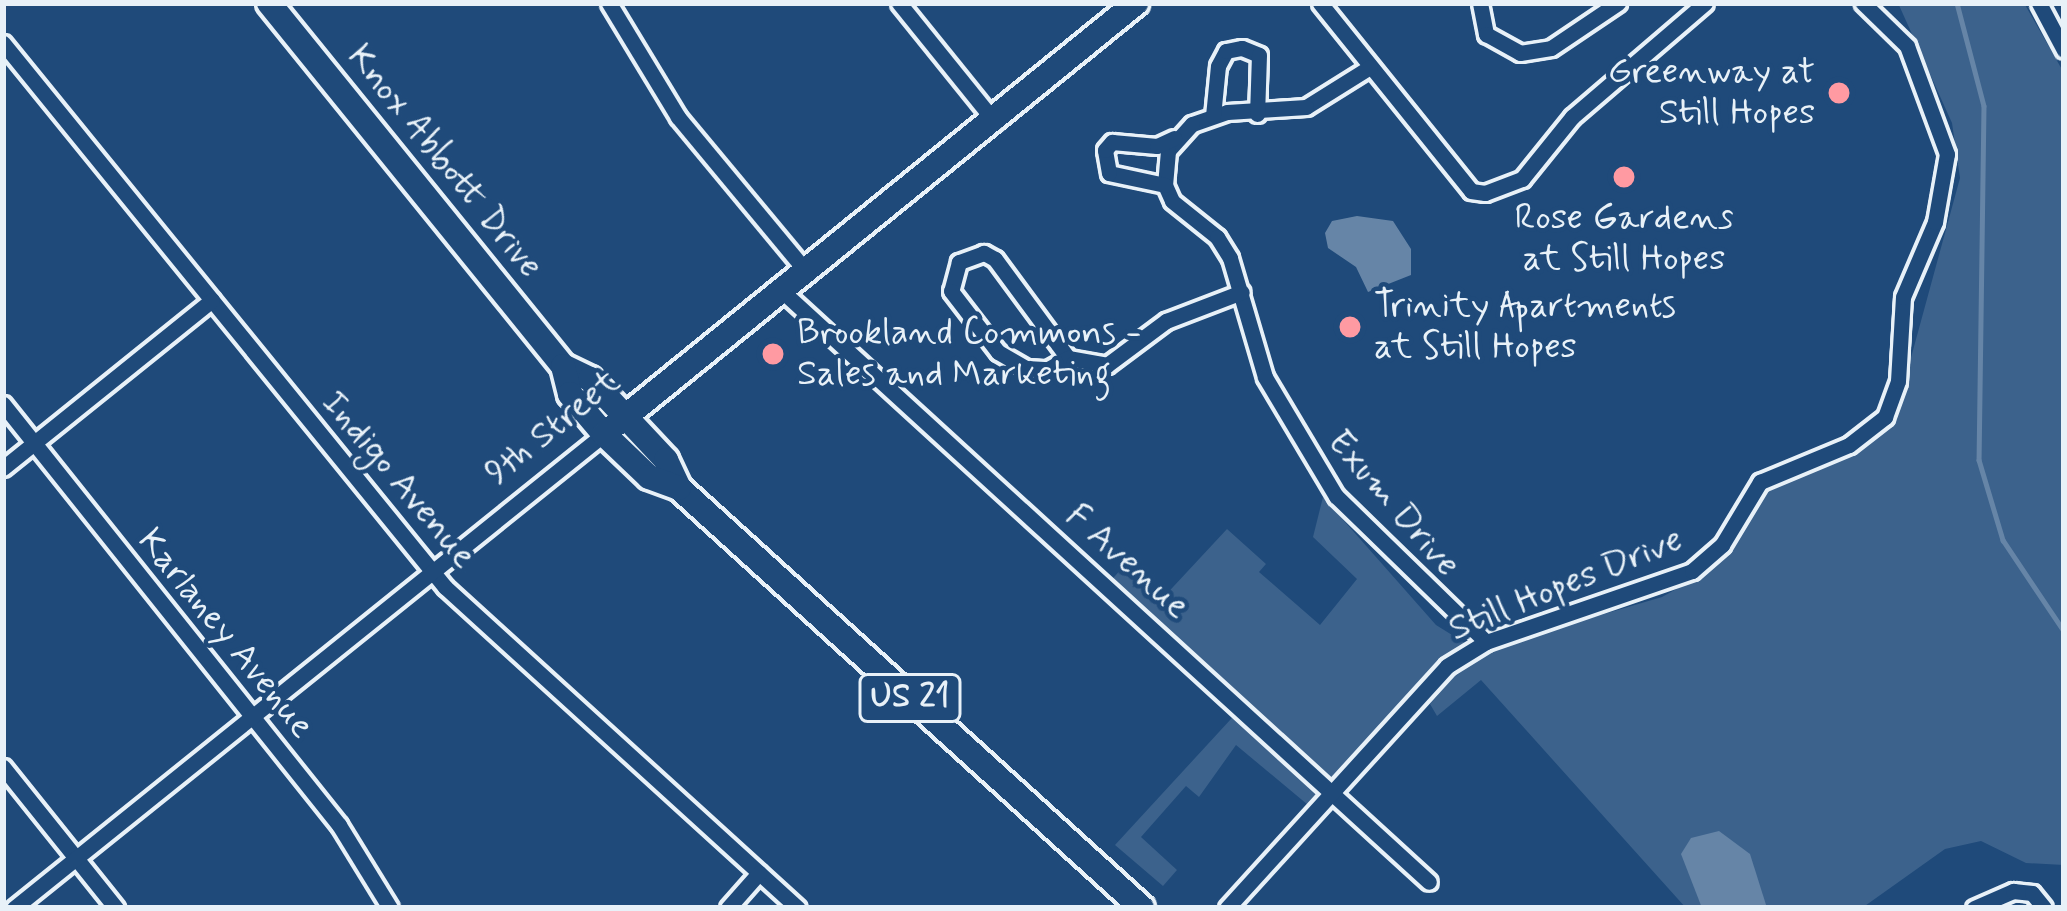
<!DOCTYPE html>
<style>
body{margin:0}
#map{position:relative;width:2067px;height:911px;overflow:hidden;background:#1f4a7a;font-family:Mynerve,sans-serif}
div>[style]{position:absolute}
.green>*{inset:0;background:#3c628c}
.water>*{inset:0;background:#6685a7}
.stream>*{height:4.5px;margin:-2.25px;padding:0 2.25px;transform-origin:2.25px;border-radius:2.25px;background:#6685a7}
.roads{filter:drop-shadow(3px 0 #e8f1f8) drop-shadow(-3px 0 #e8f1f8) drop-shadow(0 3px #e8f1f8) drop-shadow(0 -3px #e8f1f8)}
.street>*{height:15px;margin:-7.5px;padding:0 7.5px;transform-origin:7.5px;border-radius:7.5px;background:#1f4a7a}
.primary>*{height:24px;margin:-12px;padding:0 12px;transform-origin:12px;border-radius:12px;background:#1f4a7a}
.dots>*{width:33px;height:33px;translate:-50% -50%;box-sizing:border-box;border:6px solid #1f4a7a;border-radius:50%}
span{translate:-50% -50%;white-space:nowrap;text-align:center;line-height:1.15;-webkit-text-stroke:9px #1f4a7a;paint-order:stroke}
.shield-label span{padding:3px 9px;background:#1f4a7a;border:3px solid;border-radius:9px;-webkit-text-stroke-width:0}
.shield-label{font-size:33px;color:#e8f1f8;font-weight:700}
.poi-label{font-size:36px;color:#e8f1f8}
.right{translate:-100% -50%;text-align:right}
.left{translate:0 -50%;text-align:left}
.street-label{font-size:36px;color:#e8f1f8}
.frame{position:absolute;inset:0;border:6px solid #e8f1f8;pointer-events:none}
</style>
<div id="map">
<div class="green">
<div style="clip-path:polygon(1898px 3px,2024px 3px,2064px 73px,2064px 865px,2026px 863px,1981px 841px,1945px 849px,1862px 908px,1686px 908px,1481px 680px,1437px 716px,1430px 704px,1471px 657px,1492px 647px,1662px 597px,1698px 577px,1772px 482px,1868px 446px,1897px 409px,1960px 178px,1952px 123px)"></div>
<div style="clip-path:polygon(1323px 497px,1436px 625px,1473px 648px,1314px 810px,1236px 745px,1199px 797px,1186px 786px,1141px 837px,1177px 870px,1163px 886px,1115px 845px,1242px 707px,1107px 585px,1123px 567px,1160px 601px,1227px 529px,1266px 564px,1259px 572px,1320px 625px,1357px 579px,1313px 537px)"></div>
</div>
<div class="water">
<div style="clip-path:polygon(1357px 216px,1393px 221px,1411px 249px,1411px 275px,1368px 292px,1356px 267px,1328px 248px,1325px 233px,1332px 221px)"></div>
<div style="clip-path:polygon(1719px 831px,1750px 854px,1767px 908px,1702px 908px,1681px 854px,1691px 838px)"></div>
</div>
<div class="stream">
<div style="left:1957px;top:3px;width:106px;rotate:75.3deg"></div>
<div style="left:1984px;top:106px;width:354px;rotate:90.8deg"></div>
<div style="left:1979px;top:460px;width:84px;rotate:73.3deg"></div>
<div style="left:2003px;top:540px;width:110px;rotate:56.2deg"></div>
</div>
<div class="roads">
<div class="street">
<div style="left:609px;top:3px;width:133px;rotate:58.8deg"></div>
<div style="left:678px;top:117px;width:200px;rotate:50.3deg"></div>
<div style="left:899px;top:3px;width:153px;rotate:51.1deg"></div>
<div style="left:1320px;top:3px;width:241px;rotate:51.2deg"></div>
<div style="left:1471px;top:191px;width:14px;rotate:8deg"></div>
<div style="left:1485px;top:193px;width:40px;rotate:-21deg"></div>
<div style="left:1522px;top:179px;width:80px;rotate:-51.1deg"></div>
<div style="left:1572px;top:117px;width:175px;rotate:-40.6deg"></div>
<div style="left:1480px;top:3px;width:32px;rotate:79deg"></div>
<div style="left:1486px;top:34px;width:39px;rotate:29deg"></div>
<div style="left:1520px;top:53px;width:31px;rotate:-9deg"></div>
<div style="left:1551px;top:48px;width:81px;rotate:-33.9deg"></div>
<div style="left:2039px;top:3px;width:53px;rotate:62deg"></div>
<div style="left:3px;top:43px;width:701px;rotate:50.91deg"></div>
<div style="left:445px;top:587px;width:477px;rotate:42.3deg"></div>
<div style="left:1370px;top:67px;width:75px;rotate:148deg"></div>
<div style="left:1306px;top:107px;width:79px;rotate:176.4deg"></div>
<div style="left:1227px;top:112px;width:37px;rotate:161deg"></div>
<div style="left:1192px;top:124px;width:36px;rotate:132deg"></div>
<div style="left:1168px;top:151px;width:34px;rotate:95deg"></div>
<div style="left:1165px;top:185px;width:17px;rotate:66deg"></div>
<div style="left:1172px;top:201px;width:58px;rotate:38.7deg"></div>
<div style="left:1217px;top:237px;width:25px;rotate:58deg"></div>
<div style="left:1230px;top:258px;width:124px;rotate:73.6deg"></div>
<div style="left:1265px;top:377px;width:139px;rotate:59.2deg"></div>
<div style="left:1336px;top:496px;width:209px;rotate:44.2deg"></div>
<div style="left:1213px;top:116px;width:50px;rotate:-84.3deg"></div>
<div style="left:1218px;top:66px;width:17px;rotate:-62deg"></div>
<div style="left:1226px;top:51px;width:16px;rotate:-11deg"></div>
<div style="left:1242px;top:48px;width:18px;rotate:22deg"></div>
<div style="left:1259px;top:55px;width:59px;rotate:91.9deg"></div>
<div style="left:1165px;top:185px;width:57px;rotate:-167.9deg"></div>
<div style="left:1109px;top:173px;width:23px;rotate:-100deg"></div>
<div style="left:1105px;top:150px;width:11px;rotate:-49deg"></div>
<div style="left:1112px;top:142px;width:45px;rotate:5.1deg"></div>
<div style="left:1157px;top:146px;width:19px;rotate:-25deg"></div>
<div style="left:782px;top:291px;width:876px;rotate:42.41deg"></div>
<div style="left:1068px;top:358px;width:123px;rotate:-126.4deg"></div>
<div style="left:995px;top:259px;width:13px;rotate:-151deg"></div>
<div style="left:984px;top:253px;width:27px;rotate:160deg"></div>
<div style="left:959px;top:262px;width:30px;rotate:105deg"></div>
<div style="left:951px;top:291px;width:77px;rotate:52.4deg"></div>
<div style="left:998px;top:352px;width:32px;rotate:30deg"></div>
<div style="left:1026px;top:368px;width:22px;rotate:3deg"></div>
<div style="left:1048px;top:369px;width:23px;rotate:-29deg"></div>
<div style="left:1068px;top:358px;width:40px;rotate:10deg"></div>
<div style="left:1107px;top:365px;width:74px;rotate:-36.7deg"></div>
<div style="left:1166px;top:321px;width:81px;rotate:-20.9deg"></div>
<div style="left:3px;top:404px;width:539px;rotate:51.41deg"></div>
<div style="left:339px;top:825px;width:97px;rotate:58.4deg"></div>
<div style="left:3px;top:468px;width:268px;rotate:-38.8deg"></div>
<div style="left:3px;top:767px;width:181px;rotate:51.3deg"></div>
<div style="left:14px;top:908px;width:757px;rotate:-38.78deg"></div>
<div style="left:728px;top:908px;width:47px;rotate:-48.5deg"></div>
<div style="left:1227px;top:908px;width:327px;rotate:-47.7deg"></div>
<div style="left:1447px;top:666px;width:46px;rotate:-31.6deg"></div>
<div style="left:1486px;top:642px;width:218px;rotate:-19deg"></div>
<div style="left:1692px;top:571px;width:40px;rotate:-41deg"></div>
<div style="left:1722px;top:545px;width:74px;rotate:-58.9deg"></div>
<div style="left:1760px;top:482px;width:96px;rotate:-22.6deg"></div>
<div style="left:1849px;top:445px;width:46px;rotate:-37.9deg"></div>
<div style="left:1885px;top:417px;width:38px;rotate:-70deg"></div>
<div style="left:1898px;top:381px;width:84px;rotate:-86.6deg"></div>
<div style="left:1903px;top:297px;width:82px;rotate:-66.9deg"></div>
<div style="left:1935px;top:222px;width:69px;rotate:-80deg"></div>
<div style="left:1947px;top:154px;width:115px;rotate:-110.3deg"></div>
<div style="left:1907px;top:46px;width:62px;rotate:-135.7deg"></div>
<div style="left:1974px;top:908px;width:43px;rotate:-23.6deg"></div>
<div style="left:2013px;top:891px;width:19px;rotate:6deg"></div>
<div style="left:2032px;top:893px;width:19px;rotate:51deg"></div>
</div>
<div class="primary">
<div style="left:269px;top:3px;width:467px;rotate:51deg"></div>
<div style="left:563px;top:366px;width:30px;rotate:26deg"></div>
<div style="left:590px;top:379px;width:111px;rotate:46.8deg"></div>
<div style="left:666px;top:460px;width:31px;rotate:65deg"></div>
<div style="left:679px;top:488px;width:625px;rotate:42.21deg"></div>
<div style="left:563px;top:366px;width:29px;rotate:76deg"></div>
<div style="left:570px;top:394px;width:52px;rotate:49.6deg"></div>
<div style="left:604px;top:434px;width:62px;rotate:43.7deg"></div>
<div style="left:649px;top:477px;width:32px;rotate:20deg"></div>
<div style="left:604px;top:434px;width:685px;rotate:-39.01deg"></div>
</div>
</div>
<div class="dots">
<div style="left:1839px;top:93px;background:#ff9aa2"></div>
<div style="left:1624px;top:177px;background:#ff9aa2"></div>
<div style="left:1350px;top:327px;background:#ff9aa2"></div>
<div style="left:773px;top:354px;background:#ff9aa2"></div>
</div>
<div class="shield-label">
<span style="left:910px;top:698px">US 21</span>
</div>
<div class="poi-label">
<span class="right" style="left:1815px;top:93px">Greenway at<br>Still Hopes</span>
<span style="left:1624px;top:239px">Rose Gardens<br>at Still Hopes</span>
<span class="left" style="left:1374px;top:327px">Trinity Apartments<br>at Still Hopes</span>
<span class="left" style="left:797px;top:354px">Brookland Commons -<br>Sales and Marketing</span>
</div>
<div class="street-label">
<span style="left:444px;top:162px;rotate:51deg">Knox Abbott Drive</span>
<span style="left:553px;top:428px;rotate:-39deg">9th Street</span>
<span style="left:398px;top:480px;rotate:50deg">Indigo Avenue</span>
<span style="left:1393px;top:504px;rotate:49deg">Exum Drive</span>
<span style="left:1127px;top:562px;rotate:42deg">F Avenue</span>
<span style="left:1566px;top:585px;rotate:-22deg">Still Hopes Drive</span>
<span style="left:225px;top:634px;rotate:51deg">Karlaney Avenue</span>
</div>
<div class="frame"></div>
</div>
